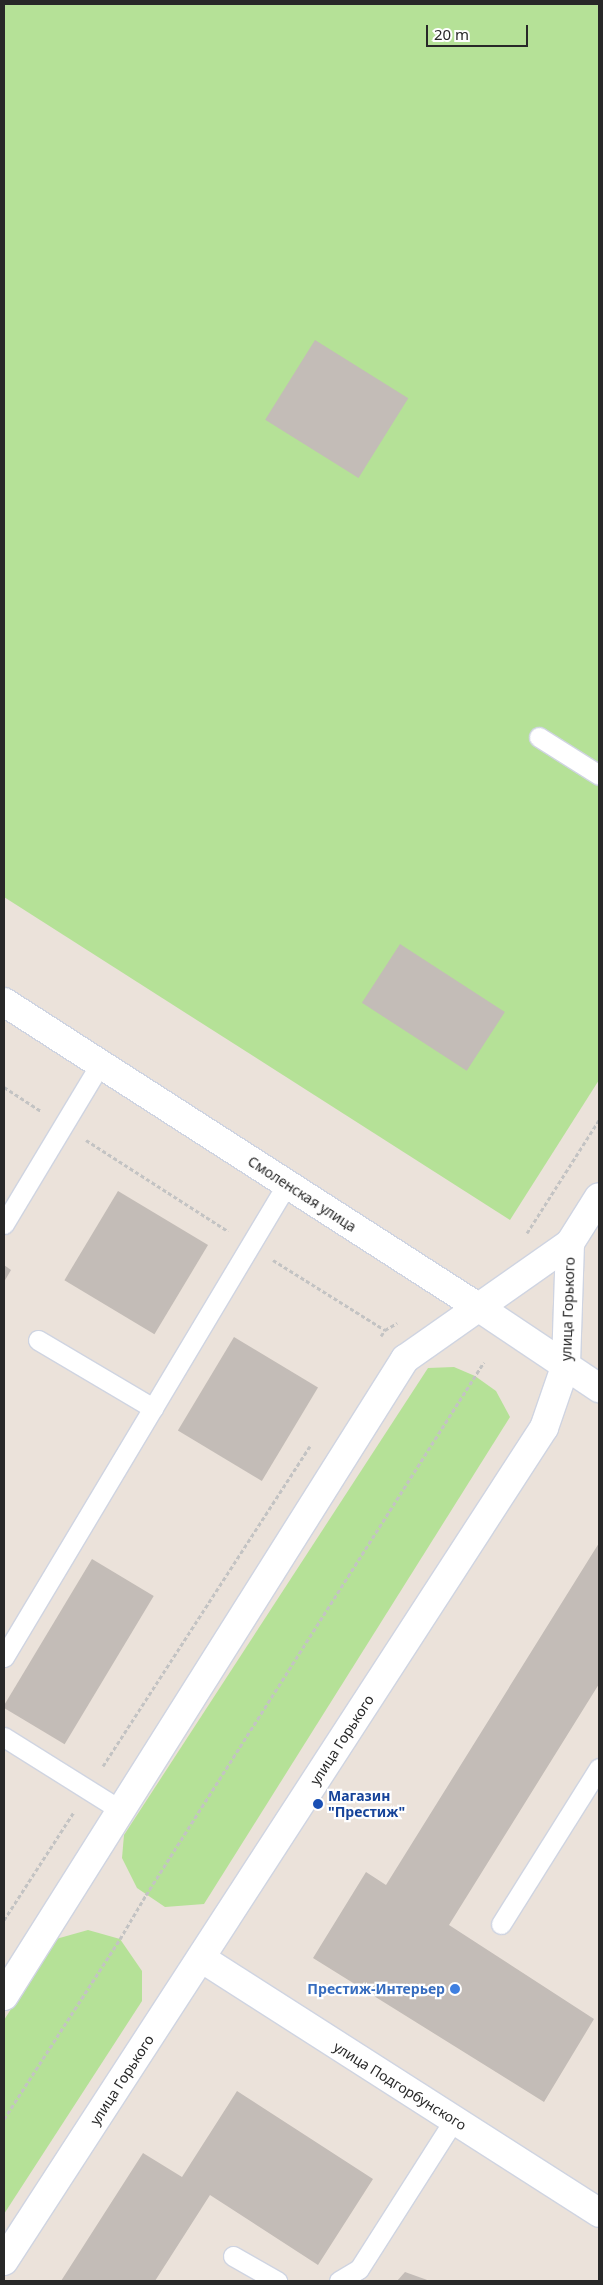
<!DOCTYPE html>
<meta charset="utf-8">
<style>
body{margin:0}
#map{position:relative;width:603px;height:2285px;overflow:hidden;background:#ebe2da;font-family:"Noto Sans",sans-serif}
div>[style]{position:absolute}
.green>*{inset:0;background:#b5e197}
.building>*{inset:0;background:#c3bcb7;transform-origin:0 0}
.path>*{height:3px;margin-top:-1.5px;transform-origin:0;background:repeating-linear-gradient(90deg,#c3c3c3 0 4px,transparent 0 6.5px)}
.roads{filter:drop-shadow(1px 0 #cfd4e1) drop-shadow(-1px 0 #cfd4e1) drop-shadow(0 1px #cfd4e1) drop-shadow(0 -1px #cfd4e1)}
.lane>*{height:19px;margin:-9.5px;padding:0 9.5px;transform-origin:9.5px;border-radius:9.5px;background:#fff}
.street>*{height:28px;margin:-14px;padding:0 14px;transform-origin:14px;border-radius:14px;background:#fff}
.dots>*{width:14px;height:14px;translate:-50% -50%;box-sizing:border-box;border:2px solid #fff;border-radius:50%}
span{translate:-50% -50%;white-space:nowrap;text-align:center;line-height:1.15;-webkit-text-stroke:4.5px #fff;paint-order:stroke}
.street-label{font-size:14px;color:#282828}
.transit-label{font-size:14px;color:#164399;font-weight:700}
.left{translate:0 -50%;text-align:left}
.shop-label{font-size:14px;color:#366cbe;font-weight:700}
.right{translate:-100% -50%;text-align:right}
.frame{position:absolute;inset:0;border:5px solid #282828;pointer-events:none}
.scale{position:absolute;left:426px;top:25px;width:102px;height:22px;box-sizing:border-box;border:2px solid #282828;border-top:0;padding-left:6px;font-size:15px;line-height:18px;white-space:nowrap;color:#282828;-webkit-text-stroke:4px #fff;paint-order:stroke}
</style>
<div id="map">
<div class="green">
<div style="clip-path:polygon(4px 4px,599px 4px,599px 1080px,510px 1220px,4px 897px)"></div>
<div style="clip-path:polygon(454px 1367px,475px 1376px,496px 1391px,510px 1417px,204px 1904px,165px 1907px,137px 1888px,122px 1858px,124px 1835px,428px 1368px)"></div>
<div style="clip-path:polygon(88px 1930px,120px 1939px,142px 1971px,142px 2001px,4px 2214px,4px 2020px,56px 1939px)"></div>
</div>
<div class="building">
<div style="left:315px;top:340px;width:110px;height:94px;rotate:32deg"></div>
<div style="left:400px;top:944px;width:125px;height:70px;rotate:33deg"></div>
<div style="left:118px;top:1191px;width:105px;height:104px;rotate:31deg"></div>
<div style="clip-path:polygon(4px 1265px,11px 1270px,4px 1282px)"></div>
<div style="left:234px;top:1337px;width:98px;height:109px;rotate:31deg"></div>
<div style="clip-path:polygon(599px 1543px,599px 1684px,449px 1925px,594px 2019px,544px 2102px,313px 1958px,366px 1872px,386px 1885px)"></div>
<div style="left:92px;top:1559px;width:72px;height:173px;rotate:31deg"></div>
<div style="clip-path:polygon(237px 2091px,373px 2179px,318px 2265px,210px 2195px,155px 2281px,61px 2281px,143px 2153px,182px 2177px)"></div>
<div style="clip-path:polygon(405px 2272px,430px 2281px,397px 2281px)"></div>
</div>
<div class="path">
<div style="left:4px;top:1087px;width:44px;rotate:33deg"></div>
<div style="left:86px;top:1140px;width:169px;rotate:32.7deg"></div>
<div style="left:527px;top:1233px;width:134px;rotate:-57.5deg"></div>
<div style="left:273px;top:1260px;width:132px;rotate:32deg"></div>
<div style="left:381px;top:1336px;width:7px;rotate:-56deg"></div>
<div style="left:385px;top:1330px;width:14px;rotate:-30deg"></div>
<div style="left:103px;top:1766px;width:381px;rotate:-57.1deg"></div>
<div style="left:4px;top:1920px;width:129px;rotate:-57.1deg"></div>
<div style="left:4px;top:2119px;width:214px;rotate:-57.2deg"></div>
<div style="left:120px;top:1939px;width:51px;rotate:-59.4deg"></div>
<div style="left:146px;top:1895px;width:631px;rotate:-57.62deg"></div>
</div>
<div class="roads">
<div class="lane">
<div style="left:539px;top:737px;width:71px;rotate:32.3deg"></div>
<div style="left:4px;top:1224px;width:187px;rotate:-59deg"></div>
<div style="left:38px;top:1340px;width:134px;rotate:30.6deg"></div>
<div style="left:4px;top:1657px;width:551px;rotate:-59.11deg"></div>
<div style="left:4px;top:1737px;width:139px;rotate:32.1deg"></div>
<div style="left:501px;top:1924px;width:184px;rotate:-57.9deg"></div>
<div style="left:233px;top:2256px;width:51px;rotate:29.6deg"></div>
<div style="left:339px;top:2281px;width:23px;rotate:-31deg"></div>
<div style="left:359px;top:2269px;width:177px;rotate:-57.5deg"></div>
</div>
<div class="street">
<div style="left:4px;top:1002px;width:564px;rotate:32.76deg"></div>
<div style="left:478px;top:1307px;width:146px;rotate:33.8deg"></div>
<div style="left:201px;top:1958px;width:473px;rotate:32.6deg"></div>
<div style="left:4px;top:1996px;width:753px;rotate:-57.81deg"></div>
<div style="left:405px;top:1359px;width:202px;rotate:-35.1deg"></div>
<div style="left:570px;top:1243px;width:54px;rotate:-57.8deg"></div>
<div style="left:4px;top:2261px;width:993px;rotate:-57.05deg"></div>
<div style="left:544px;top:1428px;width:68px;rotate:-71deg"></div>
<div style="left:566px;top:1364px;width:121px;rotate:-88.1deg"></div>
</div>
</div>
<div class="dots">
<div style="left:318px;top:1804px;background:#1a4fb4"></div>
<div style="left:455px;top:1989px;background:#3f7fe0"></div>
</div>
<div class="street-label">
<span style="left:302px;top:1194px;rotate:33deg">Смоленская улица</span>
<span style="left:568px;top:1309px;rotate:-88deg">улица Горького</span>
<span style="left:342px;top:1740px;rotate:-57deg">улица Горького</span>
<span style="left:122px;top:2080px;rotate:-57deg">улица Горького</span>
<span style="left:400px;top:2086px;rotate:32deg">улица Подгорбунского</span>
</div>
<div class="transit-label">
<span class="left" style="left:328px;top:1804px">Магазин<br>"Престиж"</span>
</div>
<div class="shop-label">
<span class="right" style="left:445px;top:1989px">Престиж-Интерьер</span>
</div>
<div class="frame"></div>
<div class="scale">20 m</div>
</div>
